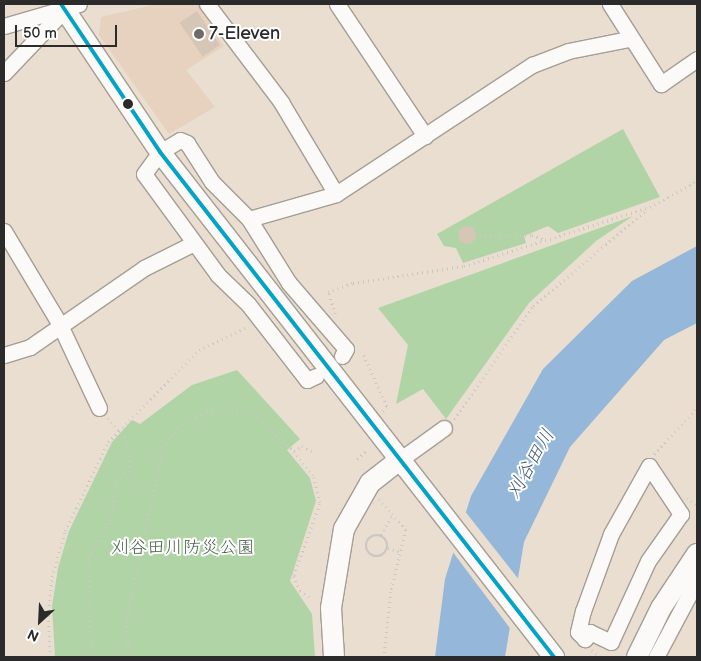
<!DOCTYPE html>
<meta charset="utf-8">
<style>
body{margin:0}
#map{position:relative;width:701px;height:661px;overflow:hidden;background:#e9decf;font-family:"Balsamiq Sans","Klee One",sans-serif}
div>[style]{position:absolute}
.built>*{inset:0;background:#e6d2bf}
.green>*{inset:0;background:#b1d4a7}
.water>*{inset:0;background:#94b7da}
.pier>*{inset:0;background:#e9decf}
.building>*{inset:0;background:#d5c6b6;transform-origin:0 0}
.round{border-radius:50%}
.path>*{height:2.5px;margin-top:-1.25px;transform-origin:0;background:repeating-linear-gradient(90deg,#cac7c4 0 1px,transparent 0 5px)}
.path>.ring{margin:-1.25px;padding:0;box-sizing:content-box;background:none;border:2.5px solid #cac7c4;border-radius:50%}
.roads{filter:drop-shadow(1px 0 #a49e95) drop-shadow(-1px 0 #a49e95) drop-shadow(0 1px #a49e95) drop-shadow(0 -1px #a49e95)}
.minor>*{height:15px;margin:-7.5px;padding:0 7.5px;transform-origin:7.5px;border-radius:7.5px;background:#fcfaf8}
.major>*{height:20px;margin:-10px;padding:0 10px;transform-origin:10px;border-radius:10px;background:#fcfaf8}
.bus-1>*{height:4px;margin:-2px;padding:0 2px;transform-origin:2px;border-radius:2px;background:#02a3c6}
.dots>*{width:14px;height:14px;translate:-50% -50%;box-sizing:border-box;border:2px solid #fff;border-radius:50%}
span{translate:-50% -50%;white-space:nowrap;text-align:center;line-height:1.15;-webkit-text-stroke:4px #fff;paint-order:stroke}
.poi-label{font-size:18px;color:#2b2b2b}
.left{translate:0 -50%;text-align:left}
.park-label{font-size:18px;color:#4a634b}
.water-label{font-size:19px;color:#465c73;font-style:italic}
.frame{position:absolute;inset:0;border:5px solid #2b2b2b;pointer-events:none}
.north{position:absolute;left:15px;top:596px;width:50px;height:50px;-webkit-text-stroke:4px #fff;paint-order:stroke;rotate:205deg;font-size:14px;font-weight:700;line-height:20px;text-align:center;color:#2b2b2b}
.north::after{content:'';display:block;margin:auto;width:18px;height:22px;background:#2b2b2b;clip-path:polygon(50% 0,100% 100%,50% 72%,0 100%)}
.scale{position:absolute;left:15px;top:25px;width:102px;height:22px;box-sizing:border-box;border:2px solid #2b2b2b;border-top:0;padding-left:6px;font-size:15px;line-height:18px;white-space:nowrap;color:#2b2b2b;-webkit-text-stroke:4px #fff;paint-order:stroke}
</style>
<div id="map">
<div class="built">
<div style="clip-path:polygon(157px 4px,201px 4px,218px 24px,213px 30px,224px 46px,186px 70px,215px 107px,169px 134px,99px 35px,101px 17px)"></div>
</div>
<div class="green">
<div style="clip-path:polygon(623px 129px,660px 197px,558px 233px,548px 226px,524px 236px,526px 243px,463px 263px,456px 248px,444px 246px,437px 234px)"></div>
<div style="clip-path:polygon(633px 216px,596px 241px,529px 303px,446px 419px,423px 389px,396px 404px,408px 345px,378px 308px)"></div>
<div style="clip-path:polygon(237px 370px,300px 439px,287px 450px,310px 478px,316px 501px,290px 581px,312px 614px,315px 657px,55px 657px,52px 606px,58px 568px,69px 531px,112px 442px,132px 420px,140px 424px,192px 385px)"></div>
</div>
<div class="water">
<div style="clip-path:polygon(697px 246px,697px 323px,664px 340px,570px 447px,524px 542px,505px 657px,435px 657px,445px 579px,471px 496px,543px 369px,632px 281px)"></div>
</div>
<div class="pier">
<div style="clip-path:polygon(464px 510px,520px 581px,512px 631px,452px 551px)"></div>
</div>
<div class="building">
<div style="left:197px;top:11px;width:41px;height:21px;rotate:56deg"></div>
<div class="round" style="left:458px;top:226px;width:18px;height:18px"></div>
</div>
<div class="path">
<div style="left:475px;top:236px;width:57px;rotate:-1deg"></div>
<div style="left:532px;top:235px;width:14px;rotate:21deg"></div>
<div style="left:335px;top:314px;width:23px;rotate:-108deg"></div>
<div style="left:328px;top:292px;width:27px;rotate:-20deg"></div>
<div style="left:353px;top:283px;width:112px;rotate:-8.7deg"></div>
<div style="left:464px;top:266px;width:195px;rotate:-17.6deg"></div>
<div style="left:650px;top:207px;width:54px;rotate:-29deg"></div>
<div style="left:364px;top:355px;width:57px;rotate:66.1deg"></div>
<div style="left:387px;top:407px;width:6px;rotate:129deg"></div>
<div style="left:108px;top:418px;width:30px;rotate:50deg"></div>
<div style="left:127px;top:441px;width:36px;rotate:84deg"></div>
<div style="left:131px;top:477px;width:23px;rotate:25deg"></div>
<div style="left:454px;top:419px;width:138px;rotate:-55deg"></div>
<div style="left:533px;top:306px;width:148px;rotate:-40.3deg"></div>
<div style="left:294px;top:451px;width:9px;rotate:-32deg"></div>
<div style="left:302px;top:446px;width:13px;rotate:29deg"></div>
<div style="left:654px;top:454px;width:63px;rotate:-46.9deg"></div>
<div style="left:357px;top:459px;width:12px;rotate:-42deg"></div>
<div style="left:687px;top:498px;width:12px;rotate:35deg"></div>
<div style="left:379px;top:499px;width:41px;rotate:48.9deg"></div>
<div style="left:406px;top:530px;width:64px;rotate:103.6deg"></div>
<div style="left:391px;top:592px;width:65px;rotate:96.1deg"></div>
<div class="ring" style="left:366px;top:535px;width:19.5px;height:19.5px"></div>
<div style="left:381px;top:535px;width:25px;rotate:-61deg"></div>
<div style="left:388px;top:548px;width:13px;rotate:18deg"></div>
<div style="left:592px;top:650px;width:11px;rotate:38deg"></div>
<div style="left:50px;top:657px;width:41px;rotate:-92.8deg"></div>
<div style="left:48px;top:616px;width:39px;rotate:-84deg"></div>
<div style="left:52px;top:577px;width:48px;rotate:-74.2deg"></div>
<div style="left:65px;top:531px;width:99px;rotate:-64.2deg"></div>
<div style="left:108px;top:442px;width:129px;rotate:-45.3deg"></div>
<div style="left:199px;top:350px;width:53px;rotate:-25.6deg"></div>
<div style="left:91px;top:657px;width:99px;rotate:-91.7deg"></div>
<div style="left:88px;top:558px;width:43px;rotate:-59.3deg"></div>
<div style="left:110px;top:521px;width:40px;rotate:-81.5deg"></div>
<div style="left:116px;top:481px;width:15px;rotate:-37deg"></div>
<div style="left:129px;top:657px;width:34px;rotate:-95deg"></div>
<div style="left:126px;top:623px;width:179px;rotate:-78.4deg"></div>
<div style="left:162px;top:448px;width:32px;rotate:-51deg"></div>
<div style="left:182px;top:423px;width:28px;rotate:-26deg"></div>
<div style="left:207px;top:411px;width:30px;rotate:-2deg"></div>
<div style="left:237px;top:410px;width:22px;rotate:18deg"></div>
<div style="left:258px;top:417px;width:50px;rotate:43.4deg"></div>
<div style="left:294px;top:451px;width:33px;rotate:52deg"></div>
<div style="left:314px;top:477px;width:28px;rotate:77deg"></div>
<div style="left:320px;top:504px;width:77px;rotate:109.9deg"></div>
<div style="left:294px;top:576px;width:16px;rotate:68deg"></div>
<div style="left:300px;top:591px;width:15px;rotate:32deg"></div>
</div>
<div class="roads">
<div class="minor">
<div style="left:207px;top:4px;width:123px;rotate:52.9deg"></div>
<div style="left:281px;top:102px;width:107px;rotate:59.1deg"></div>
<div style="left:337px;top:4px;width:159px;rotate:56.3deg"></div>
<div style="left:610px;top:4px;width:95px;rotate:57.5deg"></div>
<div style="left:661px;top:84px;width:44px;rotate:-34.8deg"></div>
<div style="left:4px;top:26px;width:78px;rotate:-16.3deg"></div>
<div style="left:4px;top:73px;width:88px;rotate:-46.4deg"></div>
<div style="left:249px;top:219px;width:91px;rotate:-16deg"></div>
<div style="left:336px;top:194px;width:235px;rotate:-33.4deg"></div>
<div style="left:532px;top:65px;width:39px;rotate:-21deg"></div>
<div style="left:568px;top:51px;width:61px;rotate:-11.3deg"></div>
<div style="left:4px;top:231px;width:107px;rotate:59.1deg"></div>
<div style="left:59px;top:323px;width:94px;rotate:64.8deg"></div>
<div style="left:4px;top:355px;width:27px;rotate:-17deg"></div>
<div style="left:30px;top:347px;width:139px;rotate:-34.7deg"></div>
<div style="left:144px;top:268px;width:56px;rotate:-26.6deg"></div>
<div style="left:316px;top:376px;width:10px;rotate:156deg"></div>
<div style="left:307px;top:380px;width:96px;rotate:-127.8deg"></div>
<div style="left:248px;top:304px;width:42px;rotate:-136deg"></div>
<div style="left:218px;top:275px;width:125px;rotate:-126.2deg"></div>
<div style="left:144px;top:174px;width:27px;rotate:-54deg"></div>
<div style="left:160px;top:152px;width:23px;rotate:-31deg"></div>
<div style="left:180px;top:140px;width:8px;rotate:23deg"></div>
<div style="left:187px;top:143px;width:46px;rotate:57.3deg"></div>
<div style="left:212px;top:182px;width:52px;rotate:45deg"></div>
<div style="left:249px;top:219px;width:75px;rotate:58deg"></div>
<div style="left:289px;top:283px;width:87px;rotate:49.2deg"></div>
<div style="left:346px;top:349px;width:8px;rotate:120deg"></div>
<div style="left:401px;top:459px;width:53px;rotate:-35.8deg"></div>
<div style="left:649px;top:466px;width:58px;rotate:56.3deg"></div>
<div style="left:681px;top:514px;width:57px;rotate:125.1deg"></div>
<div style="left:648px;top:561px;width:89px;rotate:114.6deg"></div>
<div style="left:611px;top:642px;width:23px;rotate:-155deg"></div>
<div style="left:590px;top:632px;width:9px;rotate:126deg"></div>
<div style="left:585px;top:639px;width:10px;rotate:-135deg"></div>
<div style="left:578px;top:632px;width:22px;rotate:-77deg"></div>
<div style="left:583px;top:611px;width:82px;rotate:-70deg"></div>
<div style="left:611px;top:534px;width:78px;rotate:-60.8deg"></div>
<div style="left:656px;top:657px;width:87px;rotate:-62deg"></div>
</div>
<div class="major">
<div style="left:61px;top:4px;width:178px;rotate:56.2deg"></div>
<div style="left:160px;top:152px;width:641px;rotate:52.04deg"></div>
<div style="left:334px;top:657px;width:49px;rotate:-93.5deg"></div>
<div style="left:331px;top:608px;width:80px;rotate:-80.7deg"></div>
<div style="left:344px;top:529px;width:53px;rotate:-60.5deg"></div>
<div style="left:370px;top:483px;width:39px;rotate:-38deg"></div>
<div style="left:637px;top:657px;width:55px;rotate:-63.9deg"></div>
<div style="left:661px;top:608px;width:65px;rotate:-56.3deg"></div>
</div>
</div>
<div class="bus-1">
<div style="left:61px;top:4px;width:178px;rotate:56.2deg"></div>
<div style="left:160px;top:152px;width:641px;rotate:52.04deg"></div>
</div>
<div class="dots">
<div style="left:199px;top:34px;background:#6e6a64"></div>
<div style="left:128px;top:104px;background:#2b2b2b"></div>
</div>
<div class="poi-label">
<span class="left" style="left:209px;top:34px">7-Eleven</span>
</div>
<div class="park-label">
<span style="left:183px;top:548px">刈谷田川防災公園</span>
</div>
<div class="water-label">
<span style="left:531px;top:464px;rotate:-60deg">刈谷田川</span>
</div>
<div class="frame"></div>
<div class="north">N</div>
<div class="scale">50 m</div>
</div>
